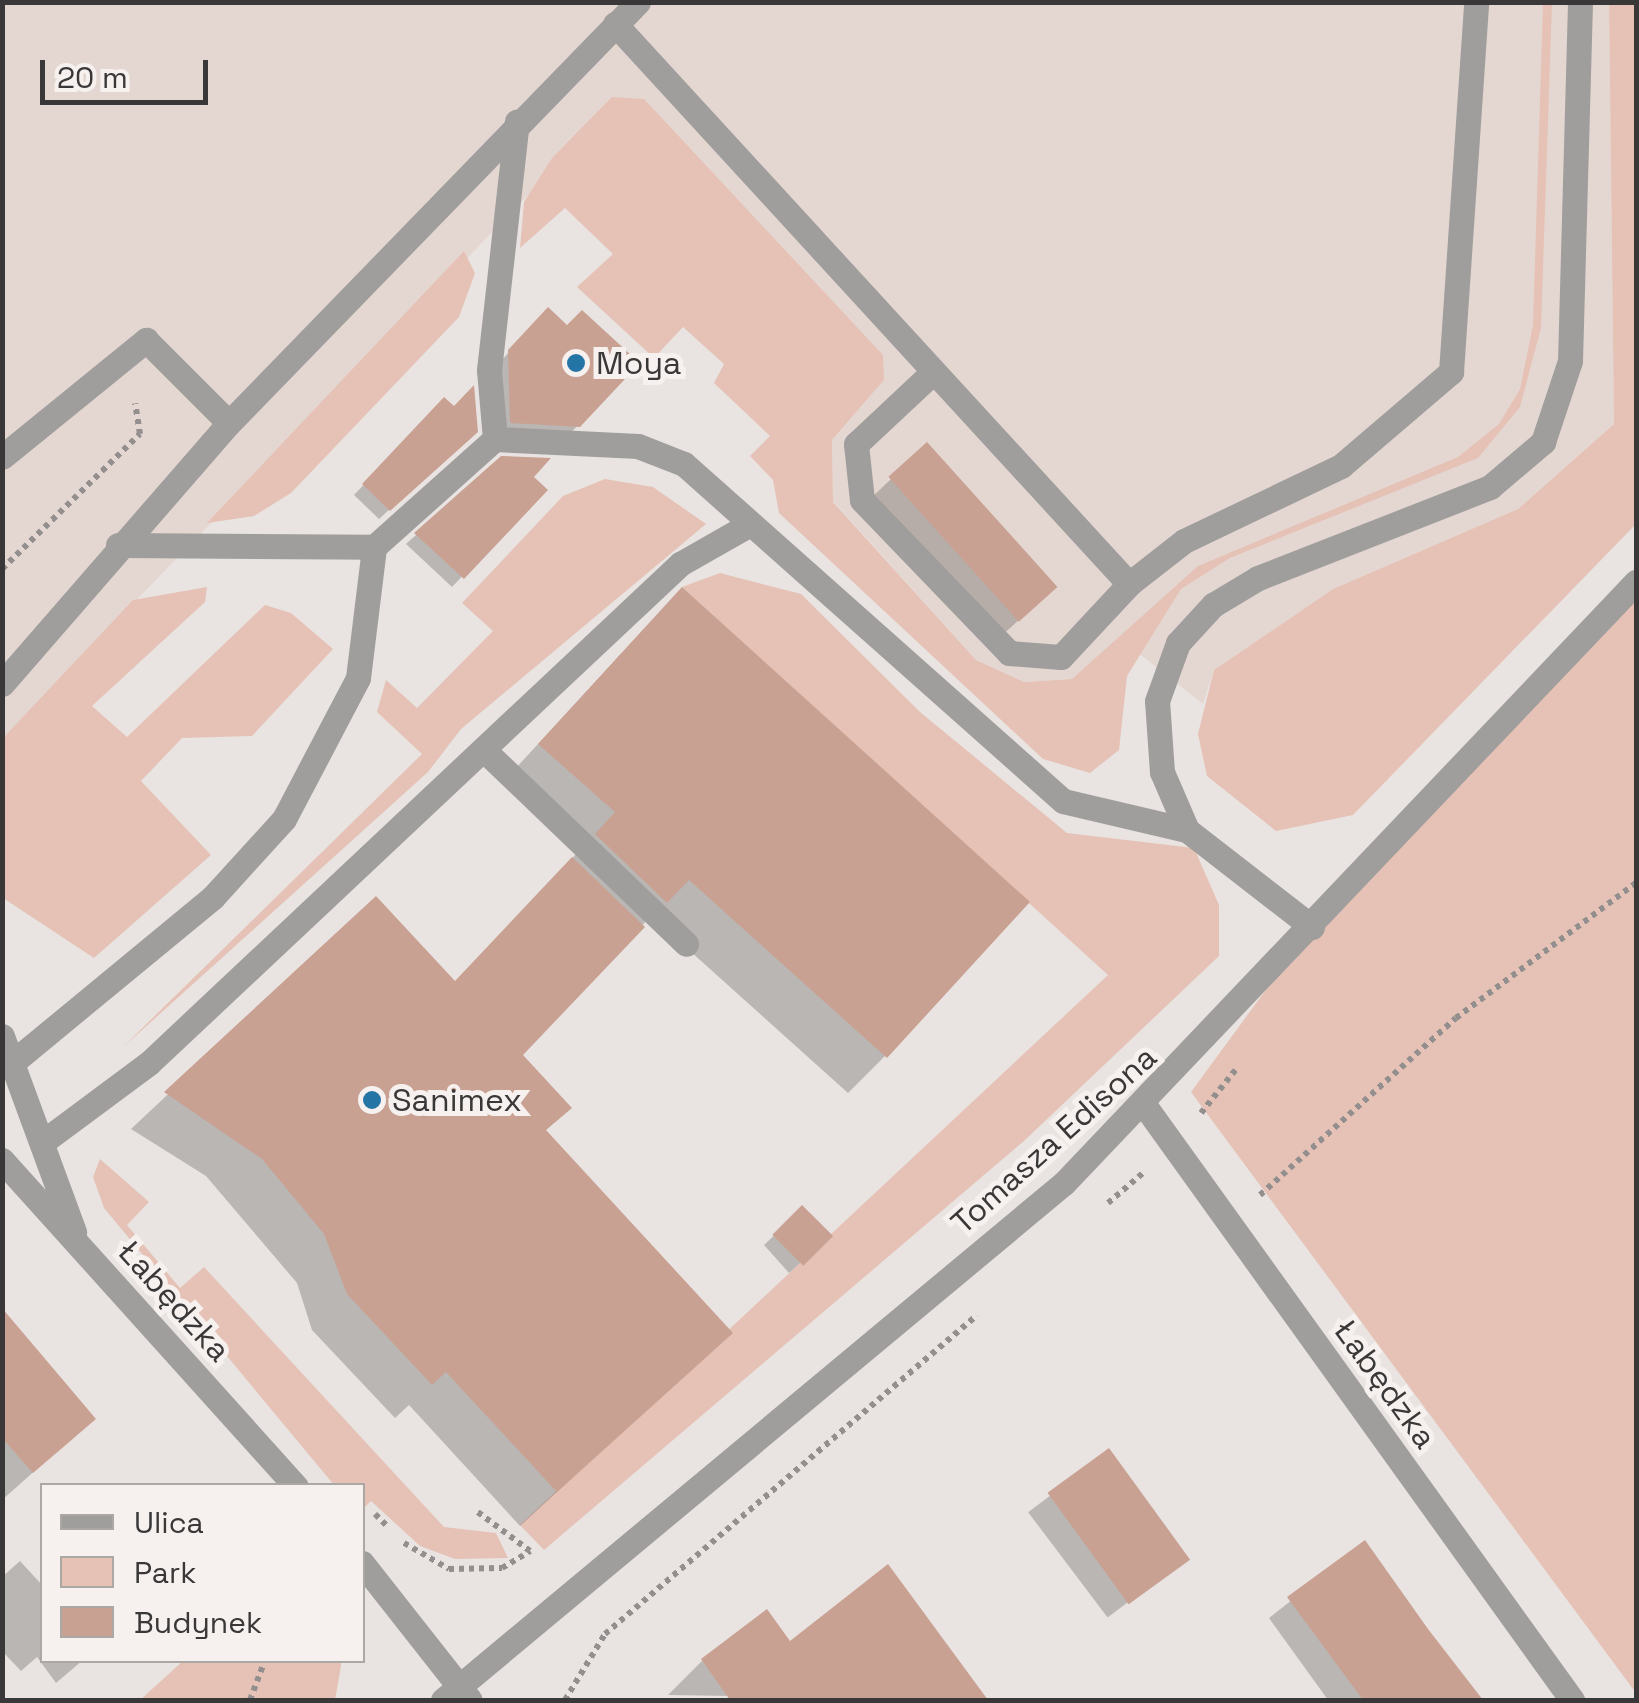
<!DOCTYPE html>
<meta charset="utf-8">
<style>
body{margin:0}
#map{position:relative;width:1639px;height:1703px;overflow:hidden;background:#e9e4e2;font-family:"Space Grotesk",sans-serif}
div>[style]{position:absolute}
.built>*{inset:0;background:#e4d7d2}
.green>*{inset:0;background:#e5c2b5}
.shadow>*{inset:0;background:#0003;transform-origin:0 0}
.building>*{inset:0;background:#c9a192;transform-origin:0 0}
.path>*{height:6px;margin-top:-3px;transform-origin:0;background:repeating-linear-gradient(90deg,#938f8e 0 5px,transparent 0 10px)}
.minor>*{height:25px;margin:-12.5px;padding:0 12.5px;transform-origin:12.5px;border-radius:12.5px;background:#a09e9d}
.dots>*{width:28px;height:28px;translate:-50% -50%;box-sizing:border-box;border:5px solid #f6f1ef;border-radius:50%}
span{translate:-50% -50%;white-space:nowrap;text-align:center;line-height:1.15;-webkit-text-stroke:10px #f6f1ef;paint-order:stroke}
.poi-label{font-size:32px;color:#393737}
.left{translate:0 -50%;text-align:left}
.street-label{font-size:32px;color:#393737}
.frame{position:absolute;inset:0;border:5px solid #393737;pointer-events:none}
.legend{position:absolute;left:40px;top:1483px;width:325px;height:180px;box-sizing:border-box;background:#f6f1ef;border:2px solid #aaa7a5;margin:0;padding:12px 18px;list-style:none;font-size:30px;color:#393737}
.legend li{display:flex;align-items:center;gap:20px;height:50px}
.legend b{width:50px;border:2px solid #aaa7a5}
.scale{position:absolute;left:40px;top:60px;width:168px;height:45px;box-sizing:border-box;border:5px solid #393737;border-top:0;padding-left:12px;font-size:30px;line-height:35px;white-space:nowrap;color:#393737;-webkit-text-stroke:8px #f6f1ef;paint-order:stroke}
</style>
<div id="map">
<div class="built">
<div style="clip-path:polygon(3px 3px,1609px 3px,1614px 424px,1518px 509px,1333px 589px,1214px 670px,1203px 704px,1137px 652px,1072px 679px,1024px 682px,976px 660px,833px 501px,832px 440px,884px 380px,552px 158px,532px 191px,3px 738px)"></div>
</div>
<div class="green">
<div style="clip-path:polygon(1543px 3px,1552px 3px,1541px 328px,1520px 407px,1478px 458px,1230px 558px,1181px 589px,1127px 676px,1119px 750px,1090px 773px,1043px 759px,779px 513px,773px 480px,750px 456px,770px 436px,714px 383px,724px 364px,683px 327px,654px 358px,577px 287px,613px 254px,565px 208px,520px 248px,524px 202px,552px 158px,612px 97px,644px 99px,883px 355px,884px 380px,832px 440px,833px 502px,976px 660px,1024px 682px,1072px 679px,1198px 566px,1458px 457px,1499px 424px,1520px 389px,1533px 325px)"></div>
<div style="clip-path:polygon(1609px 3px,1636px 3px,1636px 524px,1353px 815px,1276px 831px,1207px 776px,1198px 734px,1214px 670px,1333px 589px,1518px 509px,1614px 424px)"></div>
<div style="clip-path:polygon(464px 251px,475px 273px,459px 317px,291px 493px,254px 516px,207px 523px)"></div>
<div style="clip-path:polygon(605px 479px,653px 487px,706px 524px,461px 729px,428px 772px,122px 1048px,422px 754px,377px 712px,386px 680px,417px 708px,493px 631px,462px 603px,563px 496px)"></div>
<div style="clip-path:polygon(720px 573px,801px 594px,920px 712px,1067px 833px,1194px 848px,1219px 905px,1219px 956px,1024px 1141px,544px 1550px,520px 1525px,1108px 975px,682px 587px)"></div>
<div style="clip-path:polygon(1636px 582px,1636px 1693px,1191px 1092px,1312px 927px)"></div>
<div style="clip-path:polygon(207px 587px,205px 602px,92px 706px,127px 737px,265px 605px,291px 613px,333px 649px,252px 736px,182px 738px,141px 781px,211px 855px,94px 958px,3px 898px,3px 738px,133px 600px)"></div>
<div style="clip-path:polygon(100px 1159px,149px 1202px,127px 1225px,180px 1288px,204px 1267px,444px 1527px,496px 1533px,508px 1558px,455px 1559px,420px 1546px,371px 1501px,363px 1509px,362px 1486px,334px 1485px,104px 1208px,93px 1177px)"></div>
<div style="clip-path:polygon(183px 1661px,341px 1660px,341px 1666px,335px 1700px,140px 1700px)"></div>
</div>
<div class="shadow">
<div style="clip-path:polygon(548px 311px,621px 379px,566px 438px,499px 434px,497px 365px)"></div>
<div style="clip-path:polygon(444px 400px,465px 441px,379px 519px,354px 495px)"></div>
<div style="clip-path:polygon(927px 445px,1035px 605px,997px 640px,870px 499px)"></div>
<div style="clip-path:polygon(502px 458px,544px 490px,452px 587px,406px 544px)"></div>
<div style="clip-path:polygon(645px 628px,885px 1056px,848px 1093px,651px 916px,520px 1055px,568px 1108px,544px 1132px,729px 1333px,520px 1526px,409px 1405px,395px 1418px,312px 1330px,297px 1283px,206px 1176px,131px 1129px,376px 899px,454px 984px,579px 851px,503px 782px)"></div>
<div style="clip-path:polygon(802px 1209px,820px 1245px,789px 1273px,764px 1245px)"></div>
<div style="clip-path:polygon(2px 1334px,93px 1419px,2px 1500px)"></div>
<div style="left:1108px;top:1452px;width:132px;height:100px;rotate:53deg"></div>
<div style="clip-path:polygon(1364px 1543px,1478px 1700px,1328px 1700px,1269px 1618px)"></div>
<div style="clip-path:polygon(20px 1561px,42px 1585px,42px 1660px,83px 1660px,56px 1683px,37px 1657px,21px 1671px,2px 1651px,2px 1577px)"></div>
<div style="clip-path:polygon(888px 1568px,985px 1700px,668px 1695px,703px 1660px,789px 1645px)"></div>
</div>
<div class="building">
<div style="clip-path:polygon(548px 307px,567px 325px,582px 310px,631px 355px,616px 372px,625px 379px,580px 427px,510px 423px,508px 350px)"></div>
<div style="clip-path:polygon(474px 385px,478px 432px,390px 511px,362px 484px,444px 397px,454px 406px)"></div>
<div style="left:927px;top:442px;width:195px;height:52px;rotate:48deg"></div>
<div style="clip-path:polygon(501px 456px,551px 458px,534px 477px,548px 490px,464px 579px,414px 533px)"></div>
<div style="clip-path:polygon(682px 587px,1030px 902px,887px 1058px,689px 880px,667px 903px,595px 834px,615px 812px,538px 744px)"></div>
<div style="clip-path:polygon(572px 857px,645px 927px,523px 1055px,572px 1108px,546px 1130px,733px 1333px,557px 1492px,446px 1372px,432px 1385px,347px 1294px,324px 1234px,262px 1159px,164px 1092px,376px 896px,455px 981px)"></div>
<div style="left:802px;top:1205px;width:44px;height:42px;rotate:45deg"></div>
<div style="clip-path:polygon(2px 1308px,96px 1419px,33px 1473px,2px 1438px)"></div>
<div style="left:1109px;top:1448px;width:138px;height:76px;rotate:54deg"></div>
<div style="clip-path:polygon(1365px 1540px,1428px 1629px,1483px 1700px,1363px 1700px,1287px 1597px)"></div>
<div style="clip-path:polygon(888px 1564px,988px 1700px,730px 1700px,701px 1659px,767px 1609px,790px 1641px)"></div>
</div>
<div class="path">
<div style="left:2px;top:569px;width:193px;rotate:-44.4deg"></div>
<div style="left:140px;top:434px;width:31px;rotate:-99deg"></div>
<div style="left:1201px;top:1113px;width:58px;rotate:-51.3deg"></div>
<div style="left:1260px;top:1195px;width:264px;rotate:-42.1deg"></div>
<div style="left:1456px;top:1018px;width:225px;rotate:-36.9deg"></div>
<div style="left:1108px;top:1203px;width:48px;rotate:-40.7deg"></div>
<div style="left:375px;top:1514px;width:18px;rotate:45deg"></div>
<div style="left:404px;top:1543px;width:52px;rotate:30deg"></div>
<div style="left:449px;top:1569px;width:53px;rotate:-1.1deg"></div>
<div style="left:502px;top:1568px;width:33px;rotate:-31deg"></div>
<div style="left:530px;top:1551px;width:69px;rotate:-143.3deg"></div>
<div style="left:250px;top:1700px;width:43px;rotate:-69.4deg"></div>
<div style="left:565px;top:1700px;width:77px;rotate:-58.8deg"></div>
<div style="left:605px;top:1634px;width:490px;rotate:-40.6deg"></div>
</div>
<div class="minor">
<div style="left:615px;top:24px;width:760px;rotate:47.45deg"></div>
<div style="left:1129px;top:584px;width:70px;rotate:-38deg"></div>
<div style="left:1184px;top:541px;width:174px;rotate:-25.5deg"></div>
<div style="left:1341px;top:466px;width:145px;rotate:-40.5deg"></div>
<div style="left:1451px;top:372px;width:371px;rotate:-86.1deg"></div>
<div style="left:932px;top:373px;width:104px;rotate:136.9deg"></div>
<div style="left:856px;top:444px;width:56px;rotate:83.9deg"></div>
<div style="left:862px;top:500px;width:212px;rotate:46.1deg"></div>
<div style="left:1009px;top:653px;width:52px;rotate:4.4deg"></div>
<div style="left:1061px;top:657px;width:100px;rotate:-47deg"></div>
<div style="left:495px;top:439px;width:143px;rotate:2.8deg"></div>
<div style="left:638px;top:446px;width:49px;rotate:21.4deg"></div>
<div style="left:684px;top:464px;width:507px;rotate:41.64deg"></div>
<div style="left:1063px;top:801px;width:127px;rotate:13.2deg"></div>
<div style="left:495px;top:439px;width:69px;rotate:-95deg"></div>
<div style="left:489px;top:370px;width:250px;rotate:-83.6deg"></div>
<div style="left:2px;top:457px;width:186px;rotate:-39.1deg"></div>
<div style="left:146px;top:340px;width:117px;rotate:45deg"></div>
<div style="left:118px;top:545px;width:256px;rotate:0.4deg"></div>
<div style="left:374px;top:547px;width:162px;rotate:-41.8deg"></div>
<div style="left:2px;top:684px;width:346px;rotate:-49deg"></div>
<div style="left:229px;top:423px;width:587px;rotate:-45.83deg"></div>
<div style="left:484px;top:750px;width:280px;rotate:43.8deg"></div>
<div style="left:1312px;top:927px;width:158px;rotate:-142.2deg"></div>
<div style="left:1187px;top:830px;width:63px;rotate:-113.3deg"></div>
<div style="left:1162px;top:772px;width:71px;rotate:-94deg"></div>
<div style="left:1157px;top:701px;width:62px;rotate:-70.1deg"></div>
<div style="left:1178px;top:643px;width:52px;rotate:-47.4deg"></div>
<div style="left:1213px;top:605px;width:52px;rotate:-31deg"></div>
<div style="left:1258px;top:578px;width:249px;rotate:-21.4deg"></div>
<div style="left:1490px;top:487px;width:70px;rotate:-40.3deg"></div>
<div style="left:1543px;top:442px;width:85px;rotate:-71.6deg"></div>
<div style="left:1570px;top:361px;width:359px;rotate:-88.4deg"></div>
<div style="left:2px;top:1036px;width:209px;rotate:69.8deg"></div>
<div style="left:13px;top:1062px;width:259px;rotate:-39.5deg"></div>
<div style="left:213px;top:897px;width:105px;rotate:-47.7deg"></div>
<div style="left:284px;top:819px;width:159px;rotate:-62.3deg"></div>
<div style="left:358px;top:678px;width:132px;rotate:-83deg"></div>
<div style="left:1145px;top:1106px;width:732px;rotate:54.29deg"></div>
<div style="left:44px;top:1141px;width:131px;rotate:-36.6deg"></div>
<div style="left:149px;top:1063px;width:729px;rotate:-43.22deg"></div>
<div style="left:680px;top:564px;width:75px;rotate:-29.6deg"></div>
<div style="left:2px;top:1160px;width:439px;rotate:48deg"></div>
<div style="left:362px;top:1563px;width:174px;rotate:51.8deg"></div>
<div style="left:443px;top:1700px;width:808px;rotate:-39.78deg"></div>
<div style="left:1064px;top:1183px;width:830px;rotate:-46.42deg"></div>
</div>
<div class="dots">
<div style="left:576px;top:363px;background:#2474a5"></div>
<div style="left:372px;top:1100px;background:#2474a5"></div>
</div>
<div class="poi-label">
<span class="left" style="left:596px;top:363px">Moya</span>
<span class="left" style="left:392px;top:1100px">Sanimex</span>
</div>
<div class="street-label">
<span style="left:1054px;top:1140px;rotate:-42deg">Tomasza Edisona</span>
<span style="left:174px;top:1301px;rotate:48deg">Łabędzka</span>
<span style="left:1385px;top:1384px;rotate:54deg">Łabędzka</span>
</div>
<div class="frame"></div>
<ul class="legend">
<li><b style="height:12px;background:#a09e9d"></b>Ulica</li>
<li><b style="height:28px;background:#e5c2b5"></b>Park</li>
<li><b style="height:28px;background:#c9a192"></b>Budynek</li>
</ul>
<div class="scale">20 m</div>
</div>
